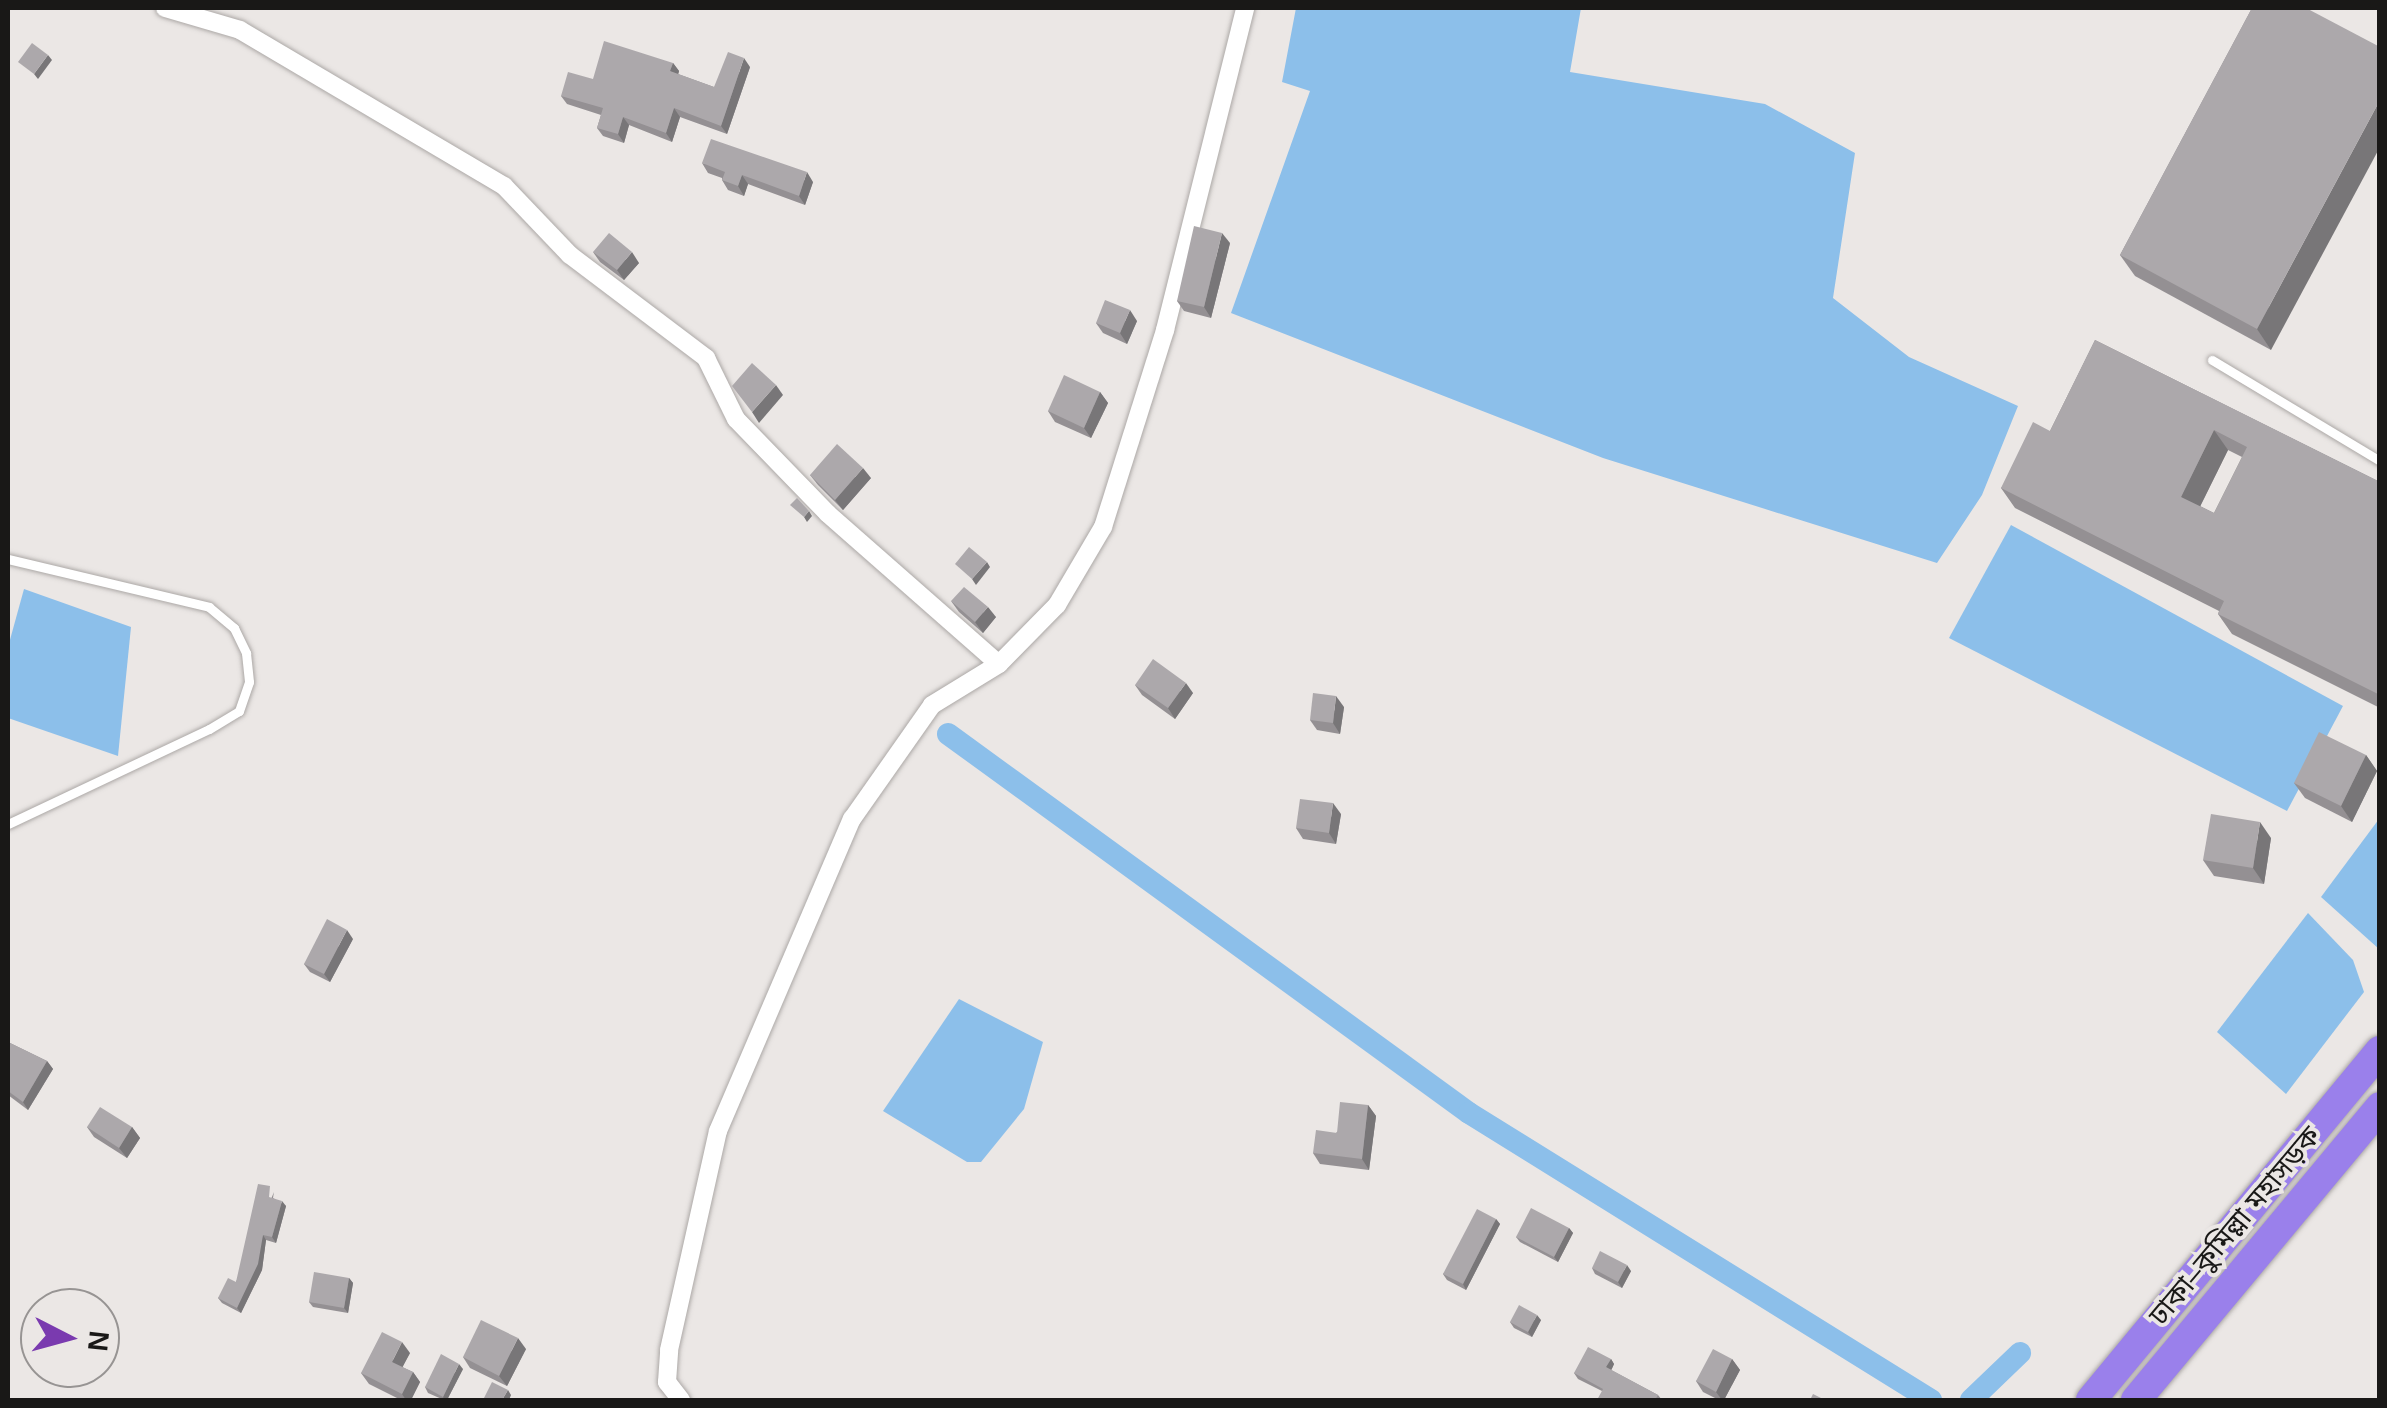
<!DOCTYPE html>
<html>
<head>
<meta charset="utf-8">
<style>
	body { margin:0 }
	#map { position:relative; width:2387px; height:1408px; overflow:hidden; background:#ebe7e5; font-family:Helvetica,"Noto Sans Bengali",sans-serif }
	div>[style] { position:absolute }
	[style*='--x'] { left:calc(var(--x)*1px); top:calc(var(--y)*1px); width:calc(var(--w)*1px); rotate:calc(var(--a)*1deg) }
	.water>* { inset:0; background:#8cbfea }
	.canal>* { height:22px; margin:-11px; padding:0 11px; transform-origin:11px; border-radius:11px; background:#8cbfea }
	.roads { filter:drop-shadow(0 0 2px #aca8a6) drop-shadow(0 0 2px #aca8a6) }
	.lane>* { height:9px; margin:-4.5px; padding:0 4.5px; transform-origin:4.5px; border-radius:4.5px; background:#fff }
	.street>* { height:18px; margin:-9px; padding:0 9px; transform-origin:9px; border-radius:9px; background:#fff }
	.highway>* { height:30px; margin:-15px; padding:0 15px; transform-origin:15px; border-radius:15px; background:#9a80eb }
	.wall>* { inset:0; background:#949093 }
	.shaded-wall>* { inset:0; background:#787678 }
	.building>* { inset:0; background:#aca8ab }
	span { translate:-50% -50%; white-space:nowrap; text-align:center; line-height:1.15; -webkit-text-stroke:8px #ebe7e5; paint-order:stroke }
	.street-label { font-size:28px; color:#191817 }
	.frame { position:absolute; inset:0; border:10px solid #191817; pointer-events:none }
	.north { position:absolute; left:20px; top:1288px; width:100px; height:100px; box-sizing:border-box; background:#ebe7e5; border:2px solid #979493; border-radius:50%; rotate:96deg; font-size:28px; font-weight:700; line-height:40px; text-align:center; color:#191817 }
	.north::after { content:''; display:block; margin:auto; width:35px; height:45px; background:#7a3aaf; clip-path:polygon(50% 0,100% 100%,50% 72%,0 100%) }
</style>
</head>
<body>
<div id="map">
	<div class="water">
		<div style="clip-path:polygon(1296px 8px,1581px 8px,1570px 72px,1765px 104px,1855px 153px,1833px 298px,1909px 357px,2018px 406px,1982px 495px,1937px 563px,1603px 458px,1231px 313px,1310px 91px,1282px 82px)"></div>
		<div style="clip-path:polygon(2011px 525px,2343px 706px,2287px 811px,1949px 638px)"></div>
		<div style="clip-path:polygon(24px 589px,131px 627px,118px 756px,8px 718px,8px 647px)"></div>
		<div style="clip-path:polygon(2379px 819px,2379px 949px,2321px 897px)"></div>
		<div style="clip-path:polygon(2308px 913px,2353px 960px,2364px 992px,2286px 1094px,2217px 1032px)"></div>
		<div style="clip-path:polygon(959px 999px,1043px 1042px,1024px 1109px,981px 1162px,967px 1162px,883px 1111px)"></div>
	</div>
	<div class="canal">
		<div style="--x:948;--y:734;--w:644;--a:36.03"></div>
		<div style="--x:1469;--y:1113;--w:544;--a:31.85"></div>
		<div style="--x:1971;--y:1400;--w:68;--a:-43.8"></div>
	</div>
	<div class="roads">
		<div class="lane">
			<div style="--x:2212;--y:360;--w:196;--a:31"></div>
			<div style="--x:8;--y:559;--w:207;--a:13.4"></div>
			<div style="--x:209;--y:607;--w:33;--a:40"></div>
			<div style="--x:234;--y:628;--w:28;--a:64"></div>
			<div style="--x:246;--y:653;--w:29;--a:84"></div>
			<div style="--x:249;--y:682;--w:31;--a:109"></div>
			<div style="--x:239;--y:711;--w:35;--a:149"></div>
			<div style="--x:209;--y:729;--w:222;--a:154.7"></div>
		</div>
		<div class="street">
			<div style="--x:165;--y:8;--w:78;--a:16.3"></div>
			<div style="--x:240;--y:30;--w:307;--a:30.6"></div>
			<div style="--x:504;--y:186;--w:95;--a:46.3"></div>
			<div style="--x:570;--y:255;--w:171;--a:37.1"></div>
			<div style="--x:706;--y:358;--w:68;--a:63.8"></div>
			<div style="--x:736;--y:419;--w:132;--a:45.9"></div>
			<div style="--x:828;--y:514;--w:227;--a:41.3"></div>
			<div style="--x:681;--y:1400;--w:23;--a:-128"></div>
			<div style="--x:667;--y:1382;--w:32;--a:-86"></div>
			<div style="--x:669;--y:1350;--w:224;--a:-77.4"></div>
			<div style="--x:718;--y:1131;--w:340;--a:-66.8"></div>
			<div style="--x:852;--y:819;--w:139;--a:-54.9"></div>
			<div style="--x:932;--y:705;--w:79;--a:-31.5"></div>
			<div style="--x:999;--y:664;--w:83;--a:-45.5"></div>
			<div style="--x:1057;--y:605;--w:91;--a:-59.5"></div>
			<div style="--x:1103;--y:527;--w:207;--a:-72.5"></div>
			<div style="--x:1165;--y:330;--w:332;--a:-76"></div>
		</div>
		<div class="highway">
			<div style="--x:2091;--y:1400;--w:453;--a:-50.4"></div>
			<div style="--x:2136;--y:1400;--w:381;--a:-50.2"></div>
		</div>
	</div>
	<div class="wall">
		<div style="clip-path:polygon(2252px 8px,2271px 350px,2135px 276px,2120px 255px)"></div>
		<div style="clip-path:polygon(673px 63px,679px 71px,678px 74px,714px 87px,750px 67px,727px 134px,680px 117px,672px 142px,629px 125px,624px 143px,603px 136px,597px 128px,601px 115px,567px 104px,561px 96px,593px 79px)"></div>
		<div style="clip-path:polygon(702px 163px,813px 182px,805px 205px,748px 184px,744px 196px,728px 190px,722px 180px,722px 178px,708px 173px)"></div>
		<div style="clip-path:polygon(1230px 243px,1211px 318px,1184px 311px,1177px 301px)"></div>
		<div style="clip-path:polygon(593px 252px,639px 263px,624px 280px,600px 262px)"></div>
		<div style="clip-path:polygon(1137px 321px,1127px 344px,1103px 333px,1096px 323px)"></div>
		<div style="clip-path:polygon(evenodd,2095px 340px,2380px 482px,2380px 708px,2232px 634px,2218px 614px,2219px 611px,2015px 508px,2001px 488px,2050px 431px,2095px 340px,2228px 450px,2242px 457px,2214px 513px,2200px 506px,2228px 450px)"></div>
		<div style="clip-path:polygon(1100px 392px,1108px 403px,1091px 438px,1055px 422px,1048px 411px)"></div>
		<div style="clip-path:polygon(810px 475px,871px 478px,843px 510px,818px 485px)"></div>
		<div style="clip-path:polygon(951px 601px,996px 617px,983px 633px,959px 612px)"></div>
		<div style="clip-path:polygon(1135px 685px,1193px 693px,1175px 719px,1142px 695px)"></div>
		<div style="clip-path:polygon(1344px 707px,1340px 734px,1317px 730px,1310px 720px)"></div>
		<div style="clip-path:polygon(2366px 755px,2377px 771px,2352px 822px,2305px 798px,2294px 783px)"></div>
		<div style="clip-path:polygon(1341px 814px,1336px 844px,1303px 839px,1296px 828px)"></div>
		<div style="clip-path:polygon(2271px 838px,2264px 884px,2214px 876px,2203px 860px)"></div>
		<div style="clip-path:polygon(353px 939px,330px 982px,310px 972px,304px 964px)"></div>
		<div style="clip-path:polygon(8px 1042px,47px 1061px,53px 1069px,28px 1110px,8px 1095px)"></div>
		<div style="clip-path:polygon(1368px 1105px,1376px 1116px,1369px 1170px,1320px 1164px,1313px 1153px)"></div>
		<div style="clip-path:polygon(87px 1127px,132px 1127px,140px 1138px,127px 1158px,94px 1137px)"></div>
		<div style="clip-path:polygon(274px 1192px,273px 1198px,286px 1206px,276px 1243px,266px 1240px,262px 1270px,241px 1313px,222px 1303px,218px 1298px,236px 1282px)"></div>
		<div style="clip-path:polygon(1496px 1219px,1500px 1224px,1466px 1290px,1447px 1280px,1443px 1274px)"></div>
		<div style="clip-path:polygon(1569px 1228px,1573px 1233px,1558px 1262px,1520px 1242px,1516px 1237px)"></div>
		<div style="clip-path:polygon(1592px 1268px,1631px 1271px,1622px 1288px,1595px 1274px)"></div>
		<div style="clip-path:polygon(349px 1278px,353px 1283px,348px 1313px,313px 1307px,309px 1302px)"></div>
		<div style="clip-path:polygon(1541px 1320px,1532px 1337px,1514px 1328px,1510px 1322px)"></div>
		<div style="clip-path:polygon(526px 1349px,507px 1386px,470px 1368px,463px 1357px)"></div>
		<div style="clip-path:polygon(410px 1353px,402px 1367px,413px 1372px,420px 1382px,411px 1400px,401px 1400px,369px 1384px,361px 1373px)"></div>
		<div style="clip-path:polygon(1611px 1359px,1614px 1364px,1611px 1370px,1658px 1395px,1662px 1400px,1602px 1391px,1578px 1379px,1574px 1373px)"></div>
		<div style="clip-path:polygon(1732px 1359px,1740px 1370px,1724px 1400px,1719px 1400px,1703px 1392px,1696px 1381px)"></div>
		<div style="clip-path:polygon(463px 1369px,447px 1400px,444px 1400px,428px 1393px,425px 1387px)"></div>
	</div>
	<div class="shaded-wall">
		<div style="clip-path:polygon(48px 55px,52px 60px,38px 79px,34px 74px)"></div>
		<div style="clip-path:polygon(744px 58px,750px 67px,727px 134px,721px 126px)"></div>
		<div style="clip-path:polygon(673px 63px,679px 71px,677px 79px,670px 71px)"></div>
		<div style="clip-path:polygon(2380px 100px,2380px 147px,2271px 350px,2257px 329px)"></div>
		<div style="clip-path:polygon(674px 108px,680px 117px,672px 142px,666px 133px)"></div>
		<div style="clip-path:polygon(623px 117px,629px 125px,624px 143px,618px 134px)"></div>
		<div style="clip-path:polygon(807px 172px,813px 182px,805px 205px,799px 196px)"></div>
		<div style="clip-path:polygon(742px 175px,748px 184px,744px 196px,738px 186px)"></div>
		<div style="clip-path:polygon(1222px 233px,1230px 243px,1211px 318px,1204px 307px)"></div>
		<div style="clip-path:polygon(632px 252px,639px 263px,624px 280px,617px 270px)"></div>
		<div style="clip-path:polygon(1130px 310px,1137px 321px,1127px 344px,1120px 333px)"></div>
		<div style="clip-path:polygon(776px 385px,783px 395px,759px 423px,752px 412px)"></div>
		<div style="clip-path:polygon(1100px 392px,1108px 403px,1091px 438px,1084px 428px)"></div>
		<div style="clip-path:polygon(2214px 430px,2228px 450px,2195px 517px,2181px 497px)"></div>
		<div style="clip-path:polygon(863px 468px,871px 478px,843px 510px,835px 500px)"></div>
		<div style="clip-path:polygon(809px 511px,812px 516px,807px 522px,804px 517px)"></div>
		<div style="clip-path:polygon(987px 562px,990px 567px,976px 585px,972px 579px)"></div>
		<div style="clip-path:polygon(988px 607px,996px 617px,983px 633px,975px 622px)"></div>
		<div style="clip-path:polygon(1186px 683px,1193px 693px,1175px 719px,1168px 708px)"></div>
		<div style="clip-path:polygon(1336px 696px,1344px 707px,1340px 734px,1333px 723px)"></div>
		<div style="clip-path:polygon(2366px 755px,2377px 771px,2352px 822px,2341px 806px)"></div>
		<div style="clip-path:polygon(1333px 803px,1341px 814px,1336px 844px,1329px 833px)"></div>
		<div style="clip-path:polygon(2260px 822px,2271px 838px,2264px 884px,2253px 868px)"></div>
		<div style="clip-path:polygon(347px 930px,353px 939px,330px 982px,324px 974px)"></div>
		<div style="clip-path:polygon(47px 1061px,53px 1069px,28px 1110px,23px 1102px)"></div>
		<div style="clip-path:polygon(1368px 1105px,1376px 1116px,1369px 1170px,1362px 1159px)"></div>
		<div style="clip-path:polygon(132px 1127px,140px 1138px,127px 1158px,119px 1148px)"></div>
		<div style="clip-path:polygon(282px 1201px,286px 1206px,276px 1243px,272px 1237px)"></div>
		<div style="clip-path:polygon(1496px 1219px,1500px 1224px,1466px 1290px,1463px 1284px)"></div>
		<div style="clip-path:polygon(1569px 1228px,1573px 1233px,1558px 1262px,1554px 1257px)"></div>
		<div style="clip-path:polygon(263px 1235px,266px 1240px,262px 1270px,241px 1313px,237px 1308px)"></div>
		<div style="clip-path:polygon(1627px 1265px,1631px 1271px,1622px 1288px,1618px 1282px)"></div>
		<div style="clip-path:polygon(349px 1278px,353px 1283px,348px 1313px,344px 1308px)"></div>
		<div style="clip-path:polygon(1537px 1315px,1541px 1320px,1532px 1337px,1528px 1332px)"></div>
		<div style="clip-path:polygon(518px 1338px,526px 1349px,507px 1386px,499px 1376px)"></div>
		<div style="clip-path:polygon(402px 1342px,410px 1353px,400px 1372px,392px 1362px)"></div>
		<div style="clip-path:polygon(1611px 1359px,1614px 1364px,1610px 1373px,1606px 1367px)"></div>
		<div style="clip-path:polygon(1732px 1359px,1740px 1370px,1724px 1400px,1722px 1400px,1716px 1392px)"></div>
		<div style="clip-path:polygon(459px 1364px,463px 1369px,447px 1400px,445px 1400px,443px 1397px)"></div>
		<div style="clip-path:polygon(413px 1372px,420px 1382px,411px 1400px,406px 1400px,402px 1394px)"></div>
		<div style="clip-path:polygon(508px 1390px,511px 1395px,509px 1400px,502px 1400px)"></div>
	</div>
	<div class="building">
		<div style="clip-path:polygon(2252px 8px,2306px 8px,2380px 47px,2380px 100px,2257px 329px,2120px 255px)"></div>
		<div style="clip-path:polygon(604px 41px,673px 63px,670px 71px,714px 87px,728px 52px,744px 58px,721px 126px,674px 108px,666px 133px,623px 117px,618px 134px,597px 128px,603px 108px,561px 96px,568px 72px,593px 79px)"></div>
		<div style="clip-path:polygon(32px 43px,48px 55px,34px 74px,18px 62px)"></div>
		<div style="clip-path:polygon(711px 139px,807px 172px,799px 196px,742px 175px,738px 186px,722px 180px,725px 172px,702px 163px)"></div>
		<div style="clip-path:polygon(1194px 226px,1222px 233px,1204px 307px,1177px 301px)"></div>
		<div style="clip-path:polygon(609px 233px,632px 252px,617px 270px,593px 252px)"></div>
		<div style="clip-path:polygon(1105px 300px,1130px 310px,1120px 333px,1096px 323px)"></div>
		<div style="clip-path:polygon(evenodd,2095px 340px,2380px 482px,2380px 695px,2218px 614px,2224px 601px,2001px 488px,2033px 422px,2050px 431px,2095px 340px,2214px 430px,2247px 447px,2214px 513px,2181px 497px,2214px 430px)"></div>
		<div style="clip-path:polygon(752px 363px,776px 385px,752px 412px,732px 386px)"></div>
		<div style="clip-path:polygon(1064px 375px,1100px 392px,1084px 428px,1048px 411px)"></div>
		<div style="clip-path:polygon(837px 444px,863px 468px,835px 500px,810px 475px)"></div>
		<div style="clip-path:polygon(797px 498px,809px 511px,804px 517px,790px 505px)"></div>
		<div style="clip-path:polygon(969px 547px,987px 562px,972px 579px,955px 564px)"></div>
		<div style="clip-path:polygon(964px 587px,988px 607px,975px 622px,951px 601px)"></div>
		<div style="clip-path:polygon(1153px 659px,1186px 683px,1168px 708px,1135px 685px)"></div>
		<div style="clip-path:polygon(1313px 693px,1336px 696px,1333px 723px,1310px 720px)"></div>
		<div style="clip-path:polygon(2319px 732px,2366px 755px,2341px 806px,2294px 783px)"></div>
		<div style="clip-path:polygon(1300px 799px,1333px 803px,1329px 833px,1296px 828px)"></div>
		<div style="clip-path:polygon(2211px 814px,2260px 822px,2253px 868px,2203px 860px)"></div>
		<div style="clip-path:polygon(327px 919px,347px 930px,324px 974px,304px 964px)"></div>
		<div style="clip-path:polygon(8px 1042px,47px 1061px,23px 1102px,8px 1091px)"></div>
		<div style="clip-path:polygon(1340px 1102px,1368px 1105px,1362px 1159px,1313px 1153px,1316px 1130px,1337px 1133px)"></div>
		<div style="clip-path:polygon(100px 1107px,132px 1127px,119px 1148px,87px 1127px)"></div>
		<div style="clip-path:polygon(258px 1184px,270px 1186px,269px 1197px,282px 1201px,272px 1237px,263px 1235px,258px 1264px,237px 1308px,218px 1298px,228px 1278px,236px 1282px)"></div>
		<div style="clip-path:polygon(1531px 1208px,1569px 1228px,1554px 1257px,1516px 1237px)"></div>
		<div style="clip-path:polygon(1477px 1209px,1496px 1219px,1463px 1284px,1443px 1274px)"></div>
		<div style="clip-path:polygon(1600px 1251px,1627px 1265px,1618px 1282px,1592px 1268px)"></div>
		<div style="clip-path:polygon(314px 1272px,349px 1278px,344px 1308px,309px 1302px)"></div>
		<div style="clip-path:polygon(1519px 1305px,1537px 1315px,1528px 1332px,1510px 1322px)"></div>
		<div style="clip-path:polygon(481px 1320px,518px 1338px,499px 1376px,463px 1357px)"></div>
		<div style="clip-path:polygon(382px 1332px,402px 1342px,392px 1362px,413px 1372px,402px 1394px,361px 1373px)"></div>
		<div style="clip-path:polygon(1588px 1347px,1611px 1359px,1606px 1367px,1658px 1395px,1655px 1400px,1597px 1400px,1603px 1389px,1574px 1373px)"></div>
		<div style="clip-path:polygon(1713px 1349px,1732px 1359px,1716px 1392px,1696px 1381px)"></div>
		<div style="clip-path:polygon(441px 1354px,459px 1364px,443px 1397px,425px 1387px)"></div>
		<div style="clip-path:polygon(492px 1382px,508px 1390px,502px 1400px,483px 1400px)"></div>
		<div style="clip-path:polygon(1813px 1394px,1825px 1400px,1810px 1400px)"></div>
	</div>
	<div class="street-label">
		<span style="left:2235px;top:1226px;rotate:-50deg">ঢাকা–কুমিল্লা মহাসড়ক</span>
	</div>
	<div class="frame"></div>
	<div class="north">N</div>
</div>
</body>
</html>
